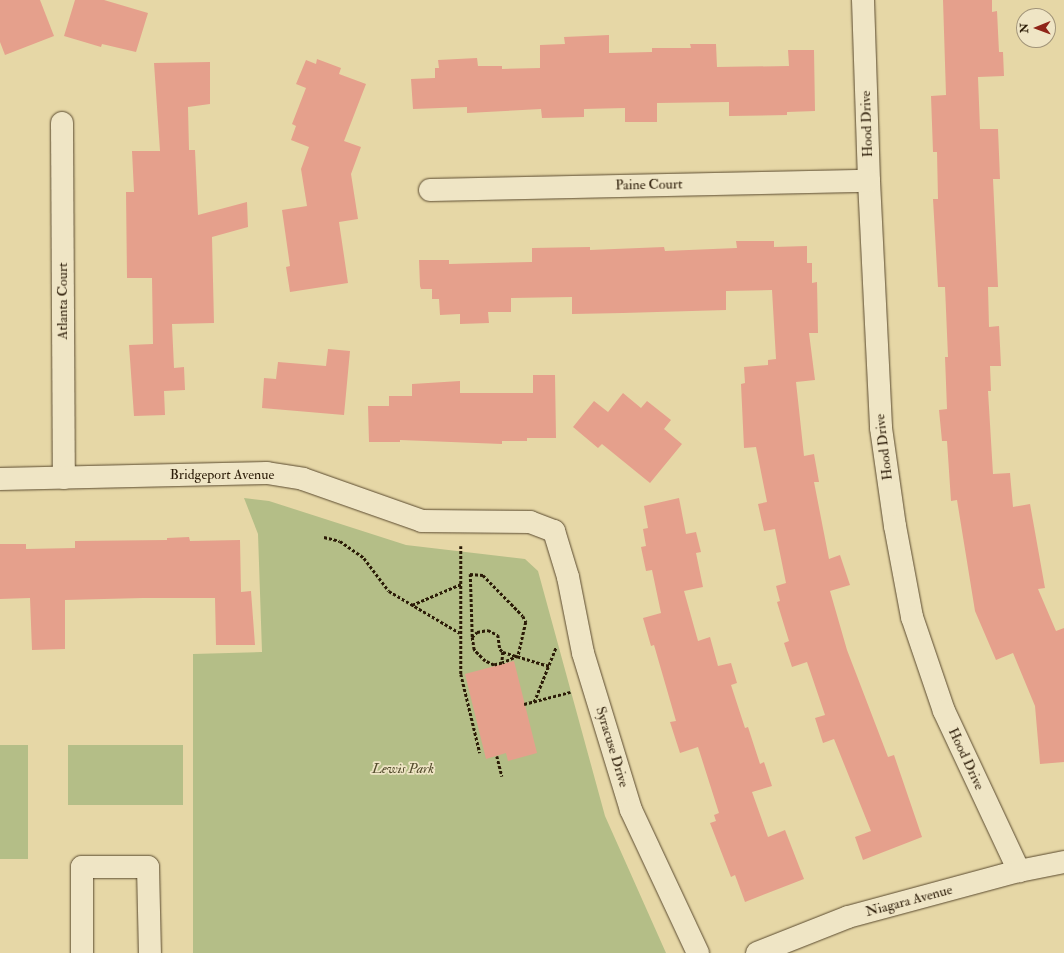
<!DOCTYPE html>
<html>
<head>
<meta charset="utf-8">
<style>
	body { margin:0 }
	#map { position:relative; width:1064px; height:953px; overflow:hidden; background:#e6d7a6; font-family:"IM FELL Double Pica",serif }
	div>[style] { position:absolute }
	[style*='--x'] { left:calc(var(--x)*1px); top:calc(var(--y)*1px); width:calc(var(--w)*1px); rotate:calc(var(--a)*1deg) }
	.green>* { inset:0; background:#b4be87 }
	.building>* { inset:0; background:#e5a08c }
	.path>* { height:2.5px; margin-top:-1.25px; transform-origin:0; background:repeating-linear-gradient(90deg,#2b1b07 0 3px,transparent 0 5px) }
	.roads { filter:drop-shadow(0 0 1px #5a4a2f) drop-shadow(0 0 1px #5a4a2f) }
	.minor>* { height:22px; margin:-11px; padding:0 11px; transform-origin:11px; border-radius:11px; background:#efe5c5 }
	span { translate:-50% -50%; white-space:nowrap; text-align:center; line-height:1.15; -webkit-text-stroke:3.5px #efe5c5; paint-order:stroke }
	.street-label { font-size:14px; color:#2b1b07 }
	.park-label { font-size:14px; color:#544c2d; font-style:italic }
	.north { position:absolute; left:1016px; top:8px; width:40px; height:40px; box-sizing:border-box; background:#efe5c5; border:1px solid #a19479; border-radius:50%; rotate:269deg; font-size:11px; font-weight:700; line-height:16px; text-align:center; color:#2b1b07 }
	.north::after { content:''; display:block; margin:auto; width:14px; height:18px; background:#8f2418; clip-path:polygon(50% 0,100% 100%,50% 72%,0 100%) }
</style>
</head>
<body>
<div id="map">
	<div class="green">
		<div style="clip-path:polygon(244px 498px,269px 501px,406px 545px,525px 559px,538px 571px,605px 816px,666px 953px,193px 953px,193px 654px,262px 652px,258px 534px)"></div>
		<div style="clip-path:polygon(0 745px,28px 745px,28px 859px,0 859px)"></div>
		<div style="clip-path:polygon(68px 745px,183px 745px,183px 805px,68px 805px)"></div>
	</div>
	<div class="building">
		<div style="clip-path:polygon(0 0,40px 0,54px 36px,5px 55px,0 42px)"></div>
		<div style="clip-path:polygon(75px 0,104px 0,148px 13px,136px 52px,102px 44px,101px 47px,64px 36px)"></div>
		<div style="clip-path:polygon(943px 0,992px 0,992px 12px,997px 11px,999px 52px,1003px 52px,1004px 76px,978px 77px,980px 129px,998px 129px,1000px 179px,993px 179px,998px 287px,988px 287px,989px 327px,999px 326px,1001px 366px,990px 366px,991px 391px,988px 391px,993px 474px,1010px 473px,1013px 507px,1030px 504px,1045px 588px,1038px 589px,1056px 631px,1064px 628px,1064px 762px,1040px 764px,1035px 706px,1013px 653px,996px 660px,975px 611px,957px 500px,951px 501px,947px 441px,942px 441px,939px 410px,947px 409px,945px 357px,948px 357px,945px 287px,938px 287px,933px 199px,938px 199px,937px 152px,933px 152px,931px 96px,946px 95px)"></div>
		<div style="clip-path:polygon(609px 35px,609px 53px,652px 52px,652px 48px,691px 48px,690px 44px,716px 44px,717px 67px,789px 66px,788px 50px,814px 50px,815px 111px,787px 112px,787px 115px,729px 116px,729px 102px,657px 103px,657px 122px,625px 122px,625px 108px,584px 109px,584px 117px,542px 118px,541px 109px,467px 113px,467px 107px,413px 109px,411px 79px,435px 78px,435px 68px,439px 68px,438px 60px,477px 58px,478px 66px,502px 66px,502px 69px,540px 68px,540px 45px,565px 44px,564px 37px)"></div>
		<div style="clip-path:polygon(317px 59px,341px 68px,339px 74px,366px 84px,344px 141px,361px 147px,351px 174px,358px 219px,339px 222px,348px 283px,290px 292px,286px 267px,290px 266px,282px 210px,307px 206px,301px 169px,309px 147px,291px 140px,296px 126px,292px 124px,306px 88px,296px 84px,306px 60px,316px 64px)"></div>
		<div style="clip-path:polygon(210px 62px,210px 104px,188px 107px,189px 150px,195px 150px,198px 215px,247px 202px,248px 227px,212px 237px,214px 323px,172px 324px,174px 368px,184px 367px,185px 390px,164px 391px,165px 415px,134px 416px,129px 345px,153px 344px,152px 278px,127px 278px,126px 192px,134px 192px,132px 151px,160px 151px,154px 63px)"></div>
		<div style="clip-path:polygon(736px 241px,774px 241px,774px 247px,807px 246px,807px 263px,812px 263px,812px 283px,817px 282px,818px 333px,809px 333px,815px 380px,796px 382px,804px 456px,814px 454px,819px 482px,814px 482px,829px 559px,840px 555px,850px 585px,830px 591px,847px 650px,888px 757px,894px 755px,922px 837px,863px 860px,855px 837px,871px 831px,834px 739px,823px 743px,815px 718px,825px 715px,807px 662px,792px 667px,784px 643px,789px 641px,777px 602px,780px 601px,776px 586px,786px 583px,775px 529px,764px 531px,758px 504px,767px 502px,756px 447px,744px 448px,741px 384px,745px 383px,744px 367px,768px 365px,768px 360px,776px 359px,772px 290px,726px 291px,726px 310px,623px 313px,572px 314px,572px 297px,511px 298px,511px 312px,488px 312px,489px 323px,460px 324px,460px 314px,440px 315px,439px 299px,432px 299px,432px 289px,421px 289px,420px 286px,419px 260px,449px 260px,449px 264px,532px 262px,532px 248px,590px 247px,590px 250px,664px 247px,665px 251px,737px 248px)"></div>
		<div style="clip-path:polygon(328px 349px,350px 351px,344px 415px,262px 408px,264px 378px,276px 379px,278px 362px,326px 366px)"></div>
		<div style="clip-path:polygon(533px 375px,555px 375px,556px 438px,527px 438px,527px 441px,502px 441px,502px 444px,400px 440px,400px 442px,369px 442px,368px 406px,389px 406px,389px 396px,412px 396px,412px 384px,460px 381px,460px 393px,533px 393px)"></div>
		<div style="clip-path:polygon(623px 393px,641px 408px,647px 401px,671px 420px,664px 429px,682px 444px,650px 483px,602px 444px,598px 448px,573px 427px,594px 401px,608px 412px)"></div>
		<div style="clip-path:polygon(679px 498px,686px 534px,696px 532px,701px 552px,696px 553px,703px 587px,684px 591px,698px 641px,710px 637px,718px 666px,731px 663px,737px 683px,731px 685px,745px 728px,748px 727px,760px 764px,764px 762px,772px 786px,752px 792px,768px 837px,785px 830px,804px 879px,745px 902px,735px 875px,731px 877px,710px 823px,716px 821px,714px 815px,719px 813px,698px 747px,680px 753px,670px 722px,676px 721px,654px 645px,651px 646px,643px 618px,661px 613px,652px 570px,646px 571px,641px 547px,646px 546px,643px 529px,648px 528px,644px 506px)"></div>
		<div style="clip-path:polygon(189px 537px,190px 541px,240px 540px,241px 592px,251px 591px,255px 645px,216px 645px,215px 598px,143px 598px,65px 600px,65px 649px,32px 650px,30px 598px,0 599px,0 544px,26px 544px,26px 549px,75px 548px,75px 541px,167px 540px,167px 538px)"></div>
		<div style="clip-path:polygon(514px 661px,537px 753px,508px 761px,506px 753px,486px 759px,465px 674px)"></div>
	</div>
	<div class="path">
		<div style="--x:324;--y:537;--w:16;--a:14"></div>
		<div style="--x:340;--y:541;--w:29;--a:35"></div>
		<div style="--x:364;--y:558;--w:41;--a:52.9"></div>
		<div style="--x:389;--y:591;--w:82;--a:30.6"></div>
		<div style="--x:461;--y:546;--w:128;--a:90"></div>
		<div style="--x:461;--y:674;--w:81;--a:76.5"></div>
		<div style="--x:412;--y:605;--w:53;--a:-23.2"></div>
		<div style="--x:472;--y:637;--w:63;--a:-91.8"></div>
		<div style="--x:470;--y:574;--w:13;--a:4"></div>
		<div style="--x:483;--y:575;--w:57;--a:45.7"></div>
		<div style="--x:523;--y:616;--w:7;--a:63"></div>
		<div style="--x:526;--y:622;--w:35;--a:103"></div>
		<div style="--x:518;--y:656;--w:17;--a:156"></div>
		<div style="--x:503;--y:652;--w:11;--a:95"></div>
		<div style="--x:502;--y:663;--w:8;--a:166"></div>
		<div style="--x:494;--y:665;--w:10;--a:-156"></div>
		<div style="--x:485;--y:661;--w:16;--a:-135"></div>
		<div style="--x:474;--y:650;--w:13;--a:-99"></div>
		<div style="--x:472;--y:637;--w:7;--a:-45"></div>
		<div style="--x:477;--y:632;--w:11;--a:-10"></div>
		<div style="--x:488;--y:630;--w:11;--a:27"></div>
		<div style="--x:498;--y:635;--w:14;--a:82"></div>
		<div style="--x:500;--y:649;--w:4;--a:45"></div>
		<div style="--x:503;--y:652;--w:48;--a:16.9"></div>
		<div style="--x:534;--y:702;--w:59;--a:-68.2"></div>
		<div style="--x:524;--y:704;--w:48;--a:-14.6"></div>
		<div style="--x:497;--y:756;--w:21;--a:76"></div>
	</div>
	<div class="roads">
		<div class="minor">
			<div style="--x:863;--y:0;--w:181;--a:88.1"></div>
			<div style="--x:869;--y:181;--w:247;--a:87.2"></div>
			<div style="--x:881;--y:428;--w:99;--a:81.9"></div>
			<div style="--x:895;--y:526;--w:93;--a:79.4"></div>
			<div style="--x:912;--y:617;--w:99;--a:71.2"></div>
			<div style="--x:944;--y:711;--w:177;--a:64.9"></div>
			<div style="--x:62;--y:123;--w:355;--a:89.7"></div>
			<div style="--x:430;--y:190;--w:439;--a:-1.2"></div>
			<div style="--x:0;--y:479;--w:267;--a:-1.3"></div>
			<div style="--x:267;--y:473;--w:36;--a:9"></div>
			<div style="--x:303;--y:479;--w:126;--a:19.4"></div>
			<div style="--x:422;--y:521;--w:108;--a:0.5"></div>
			<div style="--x:530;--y:522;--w:26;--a:21"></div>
			<div style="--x:554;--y:531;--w:48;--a:73.1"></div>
			<div style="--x:568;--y:577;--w:77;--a:78.8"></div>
			<div style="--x:583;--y:653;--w:164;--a:73"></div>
			<div style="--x:631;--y:810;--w:158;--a:64.9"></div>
			<div style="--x:82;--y:953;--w:86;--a:-90"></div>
			<div style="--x:82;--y:867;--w:66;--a:0"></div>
			<div style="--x:148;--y:867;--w:86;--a:88.7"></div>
			<div style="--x:757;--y:953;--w:98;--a:-21.6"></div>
			<div style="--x:848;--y:917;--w:177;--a:-15.1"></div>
			<div style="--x:1019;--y:871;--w:46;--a:-11.3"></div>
		</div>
	</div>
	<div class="street-label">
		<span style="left:867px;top:124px;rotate:-92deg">Hood Drive</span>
		<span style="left:649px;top:185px;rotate:-1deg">Paine Court</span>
		<span style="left:63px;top:301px;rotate:-90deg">Atlanta Court</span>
		<span style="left:884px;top:447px;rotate:-97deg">Hood Drive</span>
		<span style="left:222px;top:475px">Bridgeport Avenue</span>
		<span style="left:612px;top:747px;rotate:73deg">Syracuse Drive</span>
		<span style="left:966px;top:759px;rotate:65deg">Hood Drive</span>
		<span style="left:909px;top:901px;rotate:-15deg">Niagara Avenue</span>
	</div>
	<div class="park-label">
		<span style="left:403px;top:769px">Lewis Park</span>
	</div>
	<div class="north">N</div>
</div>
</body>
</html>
